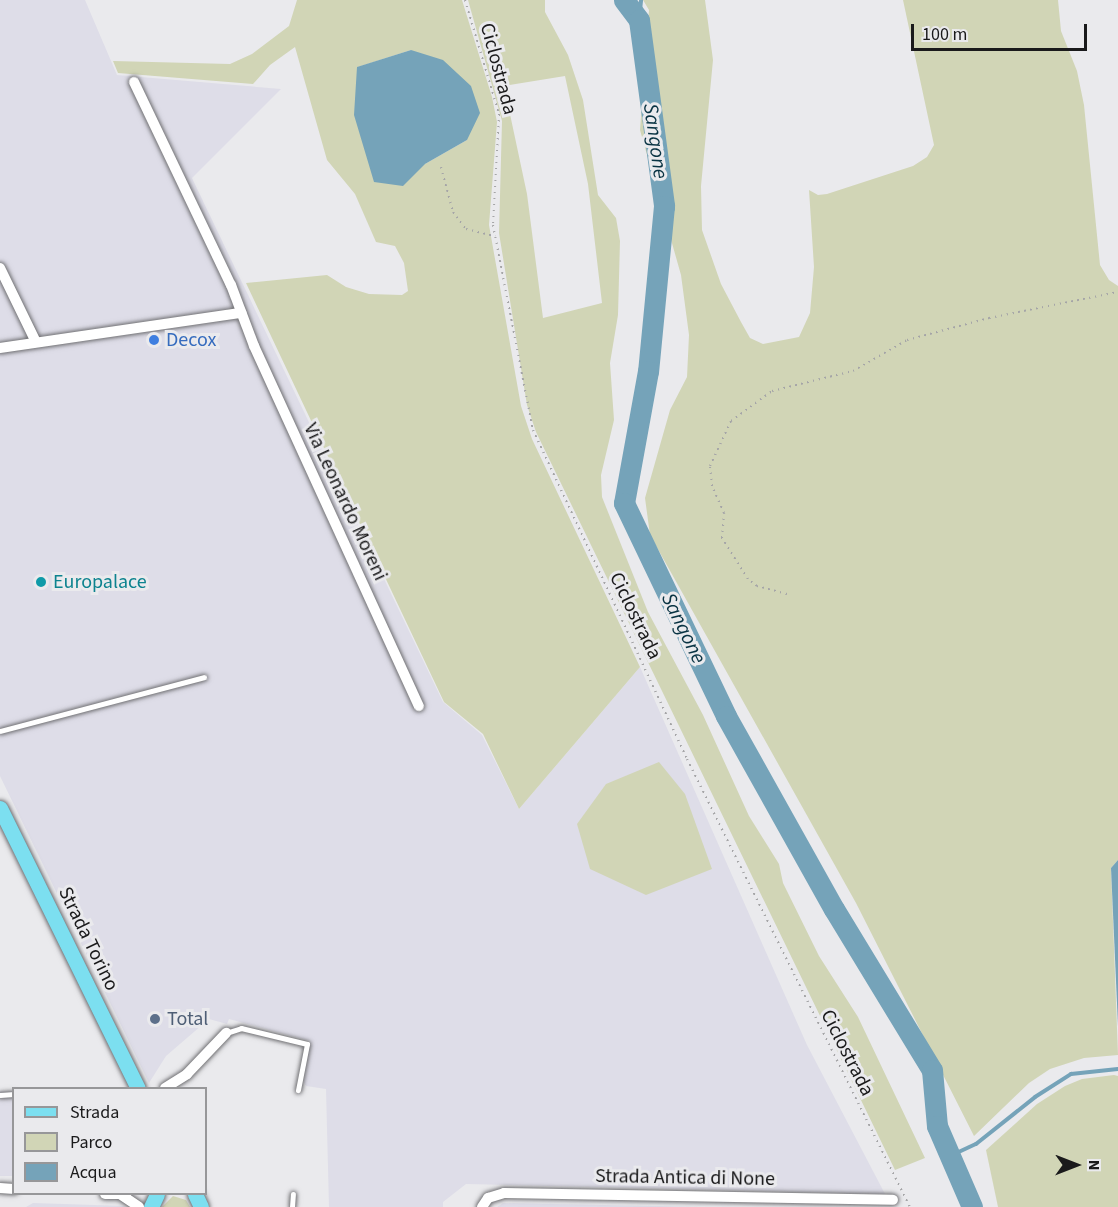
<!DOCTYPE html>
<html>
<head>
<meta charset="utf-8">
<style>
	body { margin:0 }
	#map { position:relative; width:1118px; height:1207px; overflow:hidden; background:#eaeaed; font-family:"Source Sans 3",sans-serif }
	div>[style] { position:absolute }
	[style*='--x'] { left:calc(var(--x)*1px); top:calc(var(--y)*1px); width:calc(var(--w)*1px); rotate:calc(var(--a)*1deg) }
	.built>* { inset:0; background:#dedde8 }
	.green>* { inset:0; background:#d1d5b6 }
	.water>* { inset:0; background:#75a3b9 }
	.stream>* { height:4px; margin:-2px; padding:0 2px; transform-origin:2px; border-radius:2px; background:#75a3b9 }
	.river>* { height:21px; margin:-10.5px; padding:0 10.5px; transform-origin:10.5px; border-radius:10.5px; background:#75a3b9 }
	.path>* { height:2px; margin-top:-1px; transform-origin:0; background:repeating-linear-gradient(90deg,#a5a5a7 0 1.5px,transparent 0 6px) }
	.roads { filter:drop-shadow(0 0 2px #707073) drop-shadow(0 0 2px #707073) }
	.lane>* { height:5px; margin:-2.5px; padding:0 2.5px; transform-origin:2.5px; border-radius:2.5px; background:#fff }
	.street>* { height:10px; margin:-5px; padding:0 5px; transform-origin:5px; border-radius:5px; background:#fff }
	.primary>* { height:15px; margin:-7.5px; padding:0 7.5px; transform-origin:7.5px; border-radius:7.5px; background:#7cdff0 }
	.dots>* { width:16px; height:16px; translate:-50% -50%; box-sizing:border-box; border:3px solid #eaeaed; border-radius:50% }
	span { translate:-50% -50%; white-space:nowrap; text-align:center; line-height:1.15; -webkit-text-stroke:6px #eaeaed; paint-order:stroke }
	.street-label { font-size:20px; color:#1a1a1b }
	.shop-label { font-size:20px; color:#366cbe }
	.left { translate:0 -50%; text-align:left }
	.culture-label { font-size:20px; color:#0d838f }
	.service-label { font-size:20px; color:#4e5e75 }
	.water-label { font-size:21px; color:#093343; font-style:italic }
	.legend { position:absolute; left:12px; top:1087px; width:195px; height:108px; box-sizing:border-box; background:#eaeaed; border:2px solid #979799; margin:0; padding:8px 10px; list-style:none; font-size:18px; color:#1a1a1b }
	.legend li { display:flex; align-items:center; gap:12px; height:30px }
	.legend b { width:30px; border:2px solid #979799 }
	.north { position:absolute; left:1046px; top:1135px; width:60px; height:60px; -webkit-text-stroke:4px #eaeaed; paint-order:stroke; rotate:90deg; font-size:16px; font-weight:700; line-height:24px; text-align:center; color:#1a1a1b }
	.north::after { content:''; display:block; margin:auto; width:21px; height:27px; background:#1a1a1b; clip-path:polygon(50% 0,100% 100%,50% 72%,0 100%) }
	.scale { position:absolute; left:911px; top:24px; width:176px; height:27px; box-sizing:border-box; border:3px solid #1a1a1b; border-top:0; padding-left:8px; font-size:18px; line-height:21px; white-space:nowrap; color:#1a1a1b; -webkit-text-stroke:4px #eaeaed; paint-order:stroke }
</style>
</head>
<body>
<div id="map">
	<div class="built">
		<div style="clip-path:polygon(0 0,85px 0,117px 75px,281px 89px,192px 178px,443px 702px,482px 735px,519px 809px,640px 667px,807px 1045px,885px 1194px,466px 1184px,443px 1202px,443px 1207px,329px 1207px,326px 1089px,306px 1086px,302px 1079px,310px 1041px,229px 1019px,227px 1024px,209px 1019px,166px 1056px,149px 1083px,0 776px)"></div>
		<div style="clip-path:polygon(0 1091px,13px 1092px,13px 1176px,0 1176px)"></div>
		<div style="clip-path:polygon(33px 1203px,124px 1206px,125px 1207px,26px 1207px)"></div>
		<div style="clip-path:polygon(503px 1203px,701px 1207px,497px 1207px)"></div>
	</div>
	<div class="green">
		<div style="clip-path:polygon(evenodd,297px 0,462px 0,492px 97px,497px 122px,489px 225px,521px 406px,532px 439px,640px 667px,519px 809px,483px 734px,444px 702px,246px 283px,327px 275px,346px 287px,369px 294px,402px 295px,408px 291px,404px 263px,395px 246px,376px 242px,355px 194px,327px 160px,295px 47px,270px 65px,253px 84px,118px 73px,113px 61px,230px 64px,252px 54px,289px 26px,297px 0,411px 50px,467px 140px,425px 164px,358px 67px,411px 50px)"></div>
		<div style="clip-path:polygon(evenodd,468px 0,545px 0,545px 12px,568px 55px,583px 100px,598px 195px,616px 218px,620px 241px,618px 315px,610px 363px,614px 420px,601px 475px,602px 497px,648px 612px,703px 715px,749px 816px,779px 864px,783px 883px,819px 956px,858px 1017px,925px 1158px,895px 1170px,536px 432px,527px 405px,499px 233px,502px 121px,468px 0,565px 76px,588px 184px,602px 303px,543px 318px,527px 194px,504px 86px,565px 76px)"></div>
		<div style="clip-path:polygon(643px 0,705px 0,713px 60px,701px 186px,702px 230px,721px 284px,741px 322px,750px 338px,763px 344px,799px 337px,810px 313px,814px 267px,809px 190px,818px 195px,827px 194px,913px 166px,927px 157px,934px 145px,903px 0,1058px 0,1061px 31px,1077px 71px,1084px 105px,1100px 265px,1109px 280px,1118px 286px,1118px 860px,1111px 868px,1118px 1055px,1084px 1058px,1050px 1069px,1029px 1083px,974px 1136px,856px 903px,650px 535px,645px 498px,670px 410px,687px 377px,689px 335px,681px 275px,640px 130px,649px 10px)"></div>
		<div style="clip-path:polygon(659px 762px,685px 794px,712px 869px,646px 895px,590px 869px,577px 824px,606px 784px)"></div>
		<div style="clip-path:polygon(1114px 1075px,1118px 1076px,1118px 1207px,998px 1207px,986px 1150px,1037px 1104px,1065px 1086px,1082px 1079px)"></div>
		<div style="clip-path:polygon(173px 1196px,186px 1200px,190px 1207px,162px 1207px)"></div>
	</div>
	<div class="water">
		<div style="clip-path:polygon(411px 50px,443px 60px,471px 86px,480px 113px,467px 140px,425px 164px,403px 186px,374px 182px,354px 115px,357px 67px)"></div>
		<div style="clip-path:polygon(1118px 860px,1118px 1026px,1111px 868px)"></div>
	</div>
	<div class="stream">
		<div style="--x:639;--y:20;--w:20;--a:-84"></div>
		<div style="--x:950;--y:1156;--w:29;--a:-25"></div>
		<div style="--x:976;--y:1144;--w:75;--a:-38.5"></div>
		<div style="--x:1035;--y:1097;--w:43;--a:-32.6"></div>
		<div style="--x:1071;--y:1074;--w:47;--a:-6.1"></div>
	</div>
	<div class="river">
		<div style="--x:624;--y:0;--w:25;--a:53"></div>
		<div style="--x:639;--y:20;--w:188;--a:82.3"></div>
		<div style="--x:664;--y:206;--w:166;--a:95.5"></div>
		<div style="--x:648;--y:371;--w:134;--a:100.3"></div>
		<div style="--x:624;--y:503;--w:236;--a:64.4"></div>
		<div style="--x:726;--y:716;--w:221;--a:60.8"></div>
		<div style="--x:834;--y:909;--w:188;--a:58.7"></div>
		<div style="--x:932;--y:1070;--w:56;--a:84.9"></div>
		<div style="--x:937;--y:1126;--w:88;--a:66.6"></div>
	</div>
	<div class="path">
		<div style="--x:465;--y:0;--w:119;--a:73.4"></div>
		<div style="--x:499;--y:114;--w:111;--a:93.1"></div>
		<div style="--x:493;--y:225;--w:209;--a:79"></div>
		<div style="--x:533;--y:430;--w:363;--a:64.9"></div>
		<div style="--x:687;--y:759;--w:500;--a:63.54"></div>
		<div style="--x:441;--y:167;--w:47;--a:75.1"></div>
		<div style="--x:453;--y:212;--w:21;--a:53"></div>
		<div style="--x:466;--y:229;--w:30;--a:14"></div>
		<div style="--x:787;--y:594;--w:31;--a:-165"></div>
		<div style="--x:757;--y:586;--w:11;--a:-142"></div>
		<div style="--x:748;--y:579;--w:49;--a:-122.4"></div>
		<div style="--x:722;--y:538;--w:25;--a:-85"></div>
		<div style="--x:724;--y:513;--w:30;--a:-114"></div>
		<div style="--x:712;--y:486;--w:20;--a:-96"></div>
		<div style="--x:710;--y:466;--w:50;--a:-65"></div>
		<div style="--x:731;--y:421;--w:51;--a:-36.2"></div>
		<div style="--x:772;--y:391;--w:83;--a:-13.9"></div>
		<div style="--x:853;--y:371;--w:62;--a:-29.9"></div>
		<div style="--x:907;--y:340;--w:85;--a:-15"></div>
		<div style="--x:989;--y:318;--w:132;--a:-11.4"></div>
	</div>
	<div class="roads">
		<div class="lane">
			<div style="--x:0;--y:731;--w:211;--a:-14.8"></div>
			<div style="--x:226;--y:1033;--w:16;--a:-18"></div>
			<div style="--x:241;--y:1028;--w:68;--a:13.6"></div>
			<div style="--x:307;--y:1044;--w:47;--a:101.1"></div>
			<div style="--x:0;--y:1095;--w:14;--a:-4"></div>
			<div style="--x:292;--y:1207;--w:13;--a:-86"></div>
		</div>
		<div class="street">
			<div style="--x:134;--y:82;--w:225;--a:64.5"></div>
			<div style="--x:231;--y:285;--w:65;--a:69.3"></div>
			<div style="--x:254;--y:346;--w:396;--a:65.4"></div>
			<div style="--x:0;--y:268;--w:82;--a:64.1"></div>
			<div style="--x:0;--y:348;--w:244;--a:-8.3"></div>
			<div style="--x:165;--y:1088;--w:26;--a:-32"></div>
			<div style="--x:187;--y:1074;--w:57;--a:-46.4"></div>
			<div style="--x:0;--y:1188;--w:14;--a:4"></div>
			<div style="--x:105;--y:1194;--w:21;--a:0"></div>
			<div style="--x:120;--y:1194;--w:23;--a:34"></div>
			<div style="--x:482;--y:1207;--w:11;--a:-56"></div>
			<div style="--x:488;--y:1198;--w:17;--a:-17"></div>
			<div style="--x:504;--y:1193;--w:389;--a:1"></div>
		</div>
		<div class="primary">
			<div style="--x:0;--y:808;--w:312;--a:63.8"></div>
			<div style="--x:195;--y:1194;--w:14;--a:65"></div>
			<div style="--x:151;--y:1207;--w:14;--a:-65"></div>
		</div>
	</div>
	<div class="dots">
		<div style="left:154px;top:340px;background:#3f7fe0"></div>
		<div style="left:41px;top:582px;background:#0f9aa8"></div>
		<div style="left:155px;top:1019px;background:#5c6f8a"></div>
	</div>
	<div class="street-label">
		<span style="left:498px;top:69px;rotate:75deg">Ciclostrada</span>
		<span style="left:345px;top:502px;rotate:65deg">Via Leonardo Moreni</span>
		<span style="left:635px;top:616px;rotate:64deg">Ciclostrada</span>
		<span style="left:88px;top:939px;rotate:64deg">Strada Torino</span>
		<span style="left:847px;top:1053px;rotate:63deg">Ciclostrada</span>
		<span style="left:685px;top:1178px;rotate:1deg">Strada Antica di None</span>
	</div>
	<div class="shop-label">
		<span class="left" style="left:166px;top:340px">Decox</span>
	</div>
	<div class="culture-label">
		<span class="left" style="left:53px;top:582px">Europalace</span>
	</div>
	<div class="service-label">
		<span class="left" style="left:167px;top:1019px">Total</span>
	</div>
	<div class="water-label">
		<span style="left:656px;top:141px;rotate:82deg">Sangone</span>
		<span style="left:684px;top:628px;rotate:64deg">Sangone</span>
	</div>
	<ul class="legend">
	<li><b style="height:8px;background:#7cdff0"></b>Strada</li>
	<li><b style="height:16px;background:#d1d5b6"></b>Parco</li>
	<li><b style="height:16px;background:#75a3b9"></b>Acqua</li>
	</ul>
	<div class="north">N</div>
	<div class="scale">100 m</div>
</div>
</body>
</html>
